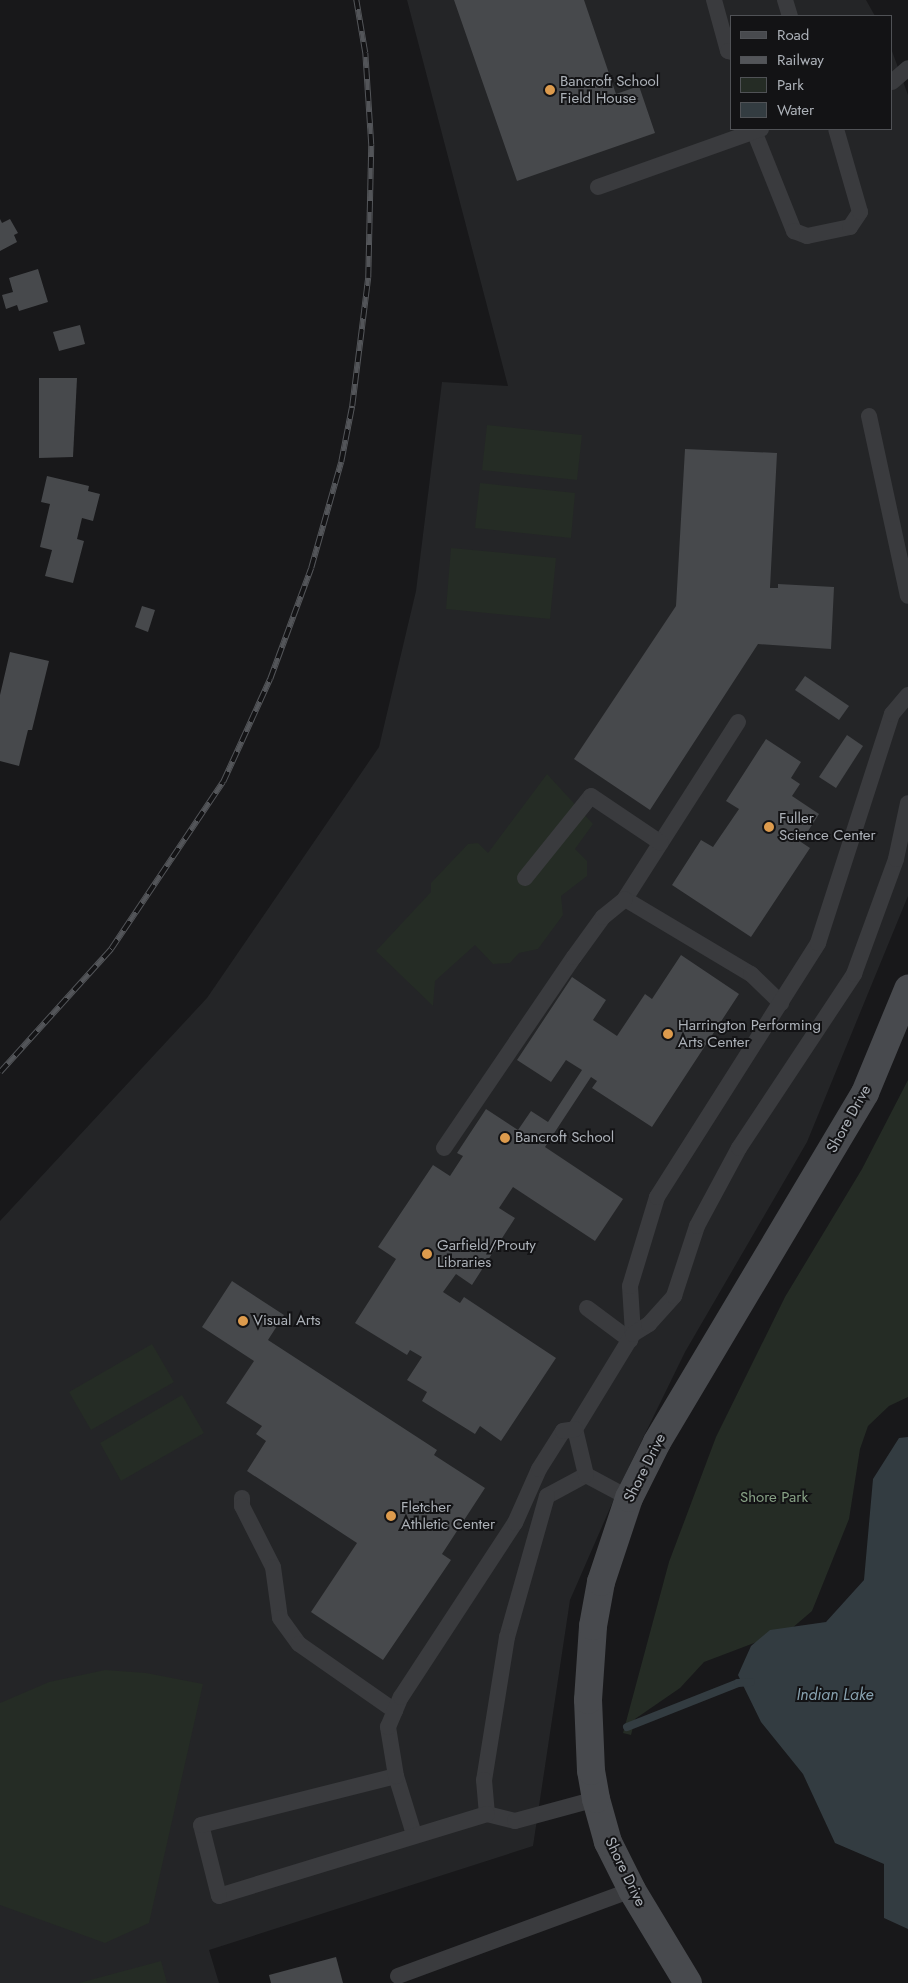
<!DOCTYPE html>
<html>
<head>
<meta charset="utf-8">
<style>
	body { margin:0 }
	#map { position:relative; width:908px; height:1983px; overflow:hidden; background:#18181a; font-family:Jost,sans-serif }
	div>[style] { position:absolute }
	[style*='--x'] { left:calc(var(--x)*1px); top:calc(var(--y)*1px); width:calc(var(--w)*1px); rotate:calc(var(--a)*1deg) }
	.built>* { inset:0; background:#242527 }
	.green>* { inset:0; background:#252c25 }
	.water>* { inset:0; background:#333c41 }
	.stream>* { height:8px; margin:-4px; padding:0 4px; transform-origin:4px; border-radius:4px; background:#333c41 }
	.building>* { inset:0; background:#47494c }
	.service>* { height:16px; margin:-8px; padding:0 8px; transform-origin:8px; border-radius:8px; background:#3a3b3e }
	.secondary>* { height:28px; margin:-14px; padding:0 14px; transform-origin:14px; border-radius:14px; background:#484a4e }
	.rail>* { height:5.5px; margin-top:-2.75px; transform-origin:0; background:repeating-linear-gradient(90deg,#131315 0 11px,#535559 0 22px); box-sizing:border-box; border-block:1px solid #535559 }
	.dots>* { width:14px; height:14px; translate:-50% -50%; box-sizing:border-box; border:2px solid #131315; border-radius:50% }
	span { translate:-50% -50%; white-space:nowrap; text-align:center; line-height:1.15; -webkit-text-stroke:4px #131315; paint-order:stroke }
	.poi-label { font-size:15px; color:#acb1b8 }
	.left { translate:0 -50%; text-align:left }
	.street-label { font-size:15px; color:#acb1b8 }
	.park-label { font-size:15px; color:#87a185 }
	.water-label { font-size:16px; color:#87a1af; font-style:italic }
	.legend { position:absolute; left:730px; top:15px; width:162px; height:115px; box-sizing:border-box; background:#131315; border:1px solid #505256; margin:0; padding:6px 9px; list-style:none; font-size:15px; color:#acb1b8 }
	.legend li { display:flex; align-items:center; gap:10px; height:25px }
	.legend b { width:25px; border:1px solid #505256 }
</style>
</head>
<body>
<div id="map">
	<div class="built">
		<div style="clip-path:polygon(407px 0,866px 0,875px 16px,732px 16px,732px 129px,892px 129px,892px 51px,908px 95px,908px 896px,807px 1142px,685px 1352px,621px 1483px,570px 1600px,533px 1846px,209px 1950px,219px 1983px,0 1983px,0 1221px,207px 998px,379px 747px,416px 591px,442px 382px,508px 386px)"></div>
	</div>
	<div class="green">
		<div style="clip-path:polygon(487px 425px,582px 435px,577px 480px,482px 470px)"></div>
		<div style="clip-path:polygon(480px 483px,575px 493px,571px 538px,475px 528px)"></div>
		<div style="clip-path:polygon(451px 548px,556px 558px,550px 619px,446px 609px)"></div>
		<div style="clip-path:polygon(547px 774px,593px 824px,575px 849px,587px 861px,587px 876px,561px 896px,563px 915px,538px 949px,519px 953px,510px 963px,493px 964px,475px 945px,435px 981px,433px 1006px,376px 951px,431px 892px,431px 883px,468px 844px,478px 843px,488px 853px)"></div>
		<div style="clip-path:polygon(908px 1080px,908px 1397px,889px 1406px,868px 1426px,860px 1449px,849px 1519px,812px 1611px,791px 1629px,704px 1662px,680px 1688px,635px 1719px,631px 1735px,623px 1733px,669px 1562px,716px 1437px,785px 1297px,862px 1169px)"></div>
		<div style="clip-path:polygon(152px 1344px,174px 1382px,91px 1430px,69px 1392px)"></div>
		<div style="clip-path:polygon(182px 1395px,204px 1433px,121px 1481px,100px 1443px)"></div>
		<div style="clip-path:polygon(105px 1670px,146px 1673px,203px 1684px,149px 1923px,105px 1943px,0 1905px,0 1703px,49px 1682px)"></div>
		<div style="clip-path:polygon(161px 1961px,167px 1983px,79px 1983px)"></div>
	</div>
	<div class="water">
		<div style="clip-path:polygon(908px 1437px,908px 1929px,884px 1918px,884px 1864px,835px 1843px,803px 1774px,761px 1722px,738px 1675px,751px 1646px,770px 1630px,826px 1622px,864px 1580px,873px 1479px,899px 1438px)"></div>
	</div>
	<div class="stream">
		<div style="--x:627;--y:1727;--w:119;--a:-21.6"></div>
		<div style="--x:738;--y:1683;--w:13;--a:-4"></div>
	</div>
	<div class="building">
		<div style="clip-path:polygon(454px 0,584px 0,616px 94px,639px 86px,655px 133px,517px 181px)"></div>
		<div style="clip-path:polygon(0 219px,2px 223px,10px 219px,18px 233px,14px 235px,17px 242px,0 251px)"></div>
		<div style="clip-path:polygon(38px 269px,48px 302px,19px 311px,17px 305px,6px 309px,2px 295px,13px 292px,9px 278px)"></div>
		<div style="clip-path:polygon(80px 325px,85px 344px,59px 351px,53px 332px)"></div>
		<div style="clip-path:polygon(39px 378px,77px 378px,73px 457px,39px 458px)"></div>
		<div style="clip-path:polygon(685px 449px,777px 453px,770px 588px,778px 588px,778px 584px,834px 587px,831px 649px,758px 644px,650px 810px,574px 759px,676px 606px)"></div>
		<div style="clip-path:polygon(47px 476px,89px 486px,88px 491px,100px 494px,93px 521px,82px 518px,77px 539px,84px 541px,73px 583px,45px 576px,52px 550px,40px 547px,50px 504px,41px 502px)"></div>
		<div style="clip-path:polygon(142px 606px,155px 610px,148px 632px,135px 627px)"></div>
		<div style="clip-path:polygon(10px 652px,49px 661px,32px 730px,28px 730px,19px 766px,0 761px,0 695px)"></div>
		<div style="clip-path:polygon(805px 676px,849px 706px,839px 720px,795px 690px)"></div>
		<div style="clip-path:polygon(847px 735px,863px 746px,836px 788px,819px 777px)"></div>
		<div style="clip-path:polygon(766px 739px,801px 762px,791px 778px,800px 784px,792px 796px,819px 814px,801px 842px,810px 848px,751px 937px,672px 885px,701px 840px,713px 847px,739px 809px,726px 801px)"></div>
		<div style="clip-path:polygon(681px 955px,739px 994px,652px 1127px,592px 1088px,597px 1081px,591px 1077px,545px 1147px,623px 1199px,595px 1241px,513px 1187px,499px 1208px,515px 1218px,472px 1285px,456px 1274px,443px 1292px,460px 1303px,464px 1297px,556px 1358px,501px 1441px,480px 1426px,475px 1434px,422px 1401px,427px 1392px,407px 1380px,422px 1357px,410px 1350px,407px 1355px,355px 1323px,396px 1259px,378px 1247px,433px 1165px,450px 1176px,463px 1156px,457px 1153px,486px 1109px,518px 1130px,531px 1111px,548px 1122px,582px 1070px,566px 1060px,551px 1082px,517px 1060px,572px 977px,606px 1000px,593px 1020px,617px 1036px,645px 994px,652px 999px)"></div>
		<div style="clip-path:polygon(232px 1281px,284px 1315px,268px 1340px,437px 1450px,434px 1455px,485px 1488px,442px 1554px,451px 1560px,383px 1660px,311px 1612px,357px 1543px,247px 1471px,266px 1441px,256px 1434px,262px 1426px,226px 1403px,254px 1361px,202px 1327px)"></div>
		<div style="clip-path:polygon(336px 1957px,343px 1983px,271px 1983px,269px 1975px)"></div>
	</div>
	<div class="service">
		<div style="--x:714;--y:0;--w:53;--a:74.6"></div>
		<div style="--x:728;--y:51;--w:4;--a:14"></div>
		<div style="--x:785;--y:0;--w:17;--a:73"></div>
		<div style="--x:892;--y:82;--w:21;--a:-41"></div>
		<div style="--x:754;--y:131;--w:108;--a:68.2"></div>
		<div style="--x:794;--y:231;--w:14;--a:21"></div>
		<div style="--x:807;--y:236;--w:44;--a:-11.8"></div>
		<div style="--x:850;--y:227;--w:18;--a:-56"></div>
		<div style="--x:860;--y:212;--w:86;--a:-106.1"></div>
		<div style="--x:598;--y:187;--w:173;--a:-19.6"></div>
		<div style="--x:869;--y:416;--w:184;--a:77.8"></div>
		<div style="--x:738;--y:722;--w:210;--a:122.6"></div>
		<div style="--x:625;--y:899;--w:147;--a:30.8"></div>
		<div style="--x:751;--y:974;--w:42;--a:44"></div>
		<div style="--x:525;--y:878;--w:105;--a:-51.2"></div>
		<div style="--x:591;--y:796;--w:84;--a:33.9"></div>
		<div style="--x:444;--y:1148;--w:231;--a:-55.8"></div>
		<div style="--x:574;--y:957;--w:49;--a:-54.1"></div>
		<div style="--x:603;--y:917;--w:28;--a:-39"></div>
		<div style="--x:587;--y:1308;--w:54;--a:36.7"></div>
		<div style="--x:633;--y:1334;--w:48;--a:-93.6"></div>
		<div style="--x:630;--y:1286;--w:93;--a:-73.1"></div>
		<div style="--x:657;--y:1197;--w:301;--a:-57.6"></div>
		<div style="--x:818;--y:943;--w:241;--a:-72.1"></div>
		<div style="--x:892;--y:714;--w:25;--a:-50"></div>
		<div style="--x:586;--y:1475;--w:44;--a:151.7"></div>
		<div style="--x:547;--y:1496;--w:147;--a:105.8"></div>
		<div style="--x:507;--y:1637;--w:145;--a:99.1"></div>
		<div style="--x:484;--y:1780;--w:34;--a:85"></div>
		<div style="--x:487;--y:1814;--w:29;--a:14"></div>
		<div style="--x:515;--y:1821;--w:84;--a:-15.2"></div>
		<div style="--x:242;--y:1498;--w:8;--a:90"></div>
		<div style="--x:242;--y:1506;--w:68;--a:63.1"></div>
		<div style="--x:273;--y:1567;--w:51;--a:82.2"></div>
		<div style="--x:280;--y:1618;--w:32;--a:54"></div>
		<div style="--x:299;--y:1644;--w:117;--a:34.9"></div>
		<div style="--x:629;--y:1498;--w:49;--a:-151.9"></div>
		<div style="--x:586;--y:1475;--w:47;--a:-103.4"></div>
		<div style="--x:575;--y:1429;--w:111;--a:-58.6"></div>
		<div style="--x:633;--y:1334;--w:19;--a:-32"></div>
		<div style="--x:649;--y:1324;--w:38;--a:-48"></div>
		<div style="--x:674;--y:1296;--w:74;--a:-71.8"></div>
		<div style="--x:697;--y:1226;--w:89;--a:-61.7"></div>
		<div style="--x:739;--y:1148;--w:209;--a:-56.5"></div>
		<div style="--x:854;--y:974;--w:122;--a:-69.9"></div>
		<div style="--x:896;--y:859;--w:57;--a:-77.9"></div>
		<div style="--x:396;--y:1776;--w:61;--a:72.8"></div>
		<div style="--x:487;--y:1814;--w:280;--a:163"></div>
		<div style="--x:219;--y:1896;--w:73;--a:-104.2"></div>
		<div style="--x:201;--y:1825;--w:201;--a:-14.1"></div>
		<div style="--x:396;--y:1776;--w:50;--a:-99.3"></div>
		<div style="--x:388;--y:1727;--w:33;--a:-67"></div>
		<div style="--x:401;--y:1697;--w:208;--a:-56.8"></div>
		<div style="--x:515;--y:1523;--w:59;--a:-66"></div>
		<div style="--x:539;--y:1469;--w:45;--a:-57.7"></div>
		<div style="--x:563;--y:1431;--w:12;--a:-9"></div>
		<div style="--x:398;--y:1976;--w:249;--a:-20.2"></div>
	</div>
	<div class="secondary">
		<div style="--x:688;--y:1983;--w:109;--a:-121.1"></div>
		<div style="--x:632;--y:1890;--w:54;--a:-116.6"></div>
		<div style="--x:608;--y:1842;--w:45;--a:-105.6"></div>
		<div style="--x:596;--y:1799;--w:28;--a:-100"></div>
		<div style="--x:591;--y:1771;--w:71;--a:-92.4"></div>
		<div style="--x:588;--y:1700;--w:74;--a:-86.1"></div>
		<div style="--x:593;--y:1626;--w:45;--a:-79.7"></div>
		<div style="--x:601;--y:1582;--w:89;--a:-71.6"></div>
		<div style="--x:629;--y:1498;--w:63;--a:-63.4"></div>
		<div style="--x:657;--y:1442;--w:406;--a:-59.2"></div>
		<div style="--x:865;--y:1093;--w:113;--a:-67.5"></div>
	</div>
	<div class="rail">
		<div style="--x:0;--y:1072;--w:166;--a:-47.9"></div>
		<div style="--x:111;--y:949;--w:201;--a:-56.2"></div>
		<div style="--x:223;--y:782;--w:113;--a:-65.5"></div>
		<div style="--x:270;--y:679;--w:118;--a:-69.7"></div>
		<div style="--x:311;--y:568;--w:110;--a:-74.2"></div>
		<div style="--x:341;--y:462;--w:57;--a:-78.9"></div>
		<div style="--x:352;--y:406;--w:129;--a:-82.9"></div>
		<div style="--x:368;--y:278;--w:133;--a:-88.7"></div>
		<div style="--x:371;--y:145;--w:92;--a:-93.7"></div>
		<div style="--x:365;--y:53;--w:54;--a:-99.6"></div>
	</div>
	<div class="dots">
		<div style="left:550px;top:90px;background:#dd9b4d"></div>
		<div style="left:769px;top:827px;background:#dd9b4d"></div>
		<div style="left:668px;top:1034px;background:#dd9b4d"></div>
		<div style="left:505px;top:1138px;background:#dd9b4d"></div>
		<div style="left:427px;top:1254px;background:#dd9b4d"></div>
		<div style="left:243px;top:1321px;background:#dd9b4d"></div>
		<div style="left:391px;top:1516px;background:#dd9b4d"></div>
	</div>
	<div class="poi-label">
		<span class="left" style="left:560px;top:90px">Bancroft School<br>Field House</span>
		<span class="left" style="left:779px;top:827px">Fuller<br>Science Center</span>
		<span class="left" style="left:678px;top:1034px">Harrington Performing<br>Arts Center</span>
		<span class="left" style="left:515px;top:1138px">Bancroft School</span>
		<span class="left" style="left:437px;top:1254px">Garfield/Prouty<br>Libraries</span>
		<span class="left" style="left:253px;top:1321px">Visual Arts</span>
		<span class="left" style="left:401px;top:1516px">Fletcher<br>Athletic Center</span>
	</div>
	<div class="street-label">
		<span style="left:849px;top:1119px;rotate:-61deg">Shore Drive</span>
		<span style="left:645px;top:1468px;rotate:-63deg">Shore Drive</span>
		<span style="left:625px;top:1872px;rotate:64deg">Shore Drive</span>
	</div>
	<div class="park-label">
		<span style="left:774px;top:1498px">Shore Park</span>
	</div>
	<div class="water-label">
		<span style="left:835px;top:1695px">Indian Lake</span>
	</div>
	<ul class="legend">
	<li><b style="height:6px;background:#484a4e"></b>Road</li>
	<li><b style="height:6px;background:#535559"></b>Railway</li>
	<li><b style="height:14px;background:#252c25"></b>Park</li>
	<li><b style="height:14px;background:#333c41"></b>Water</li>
	</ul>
</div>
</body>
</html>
